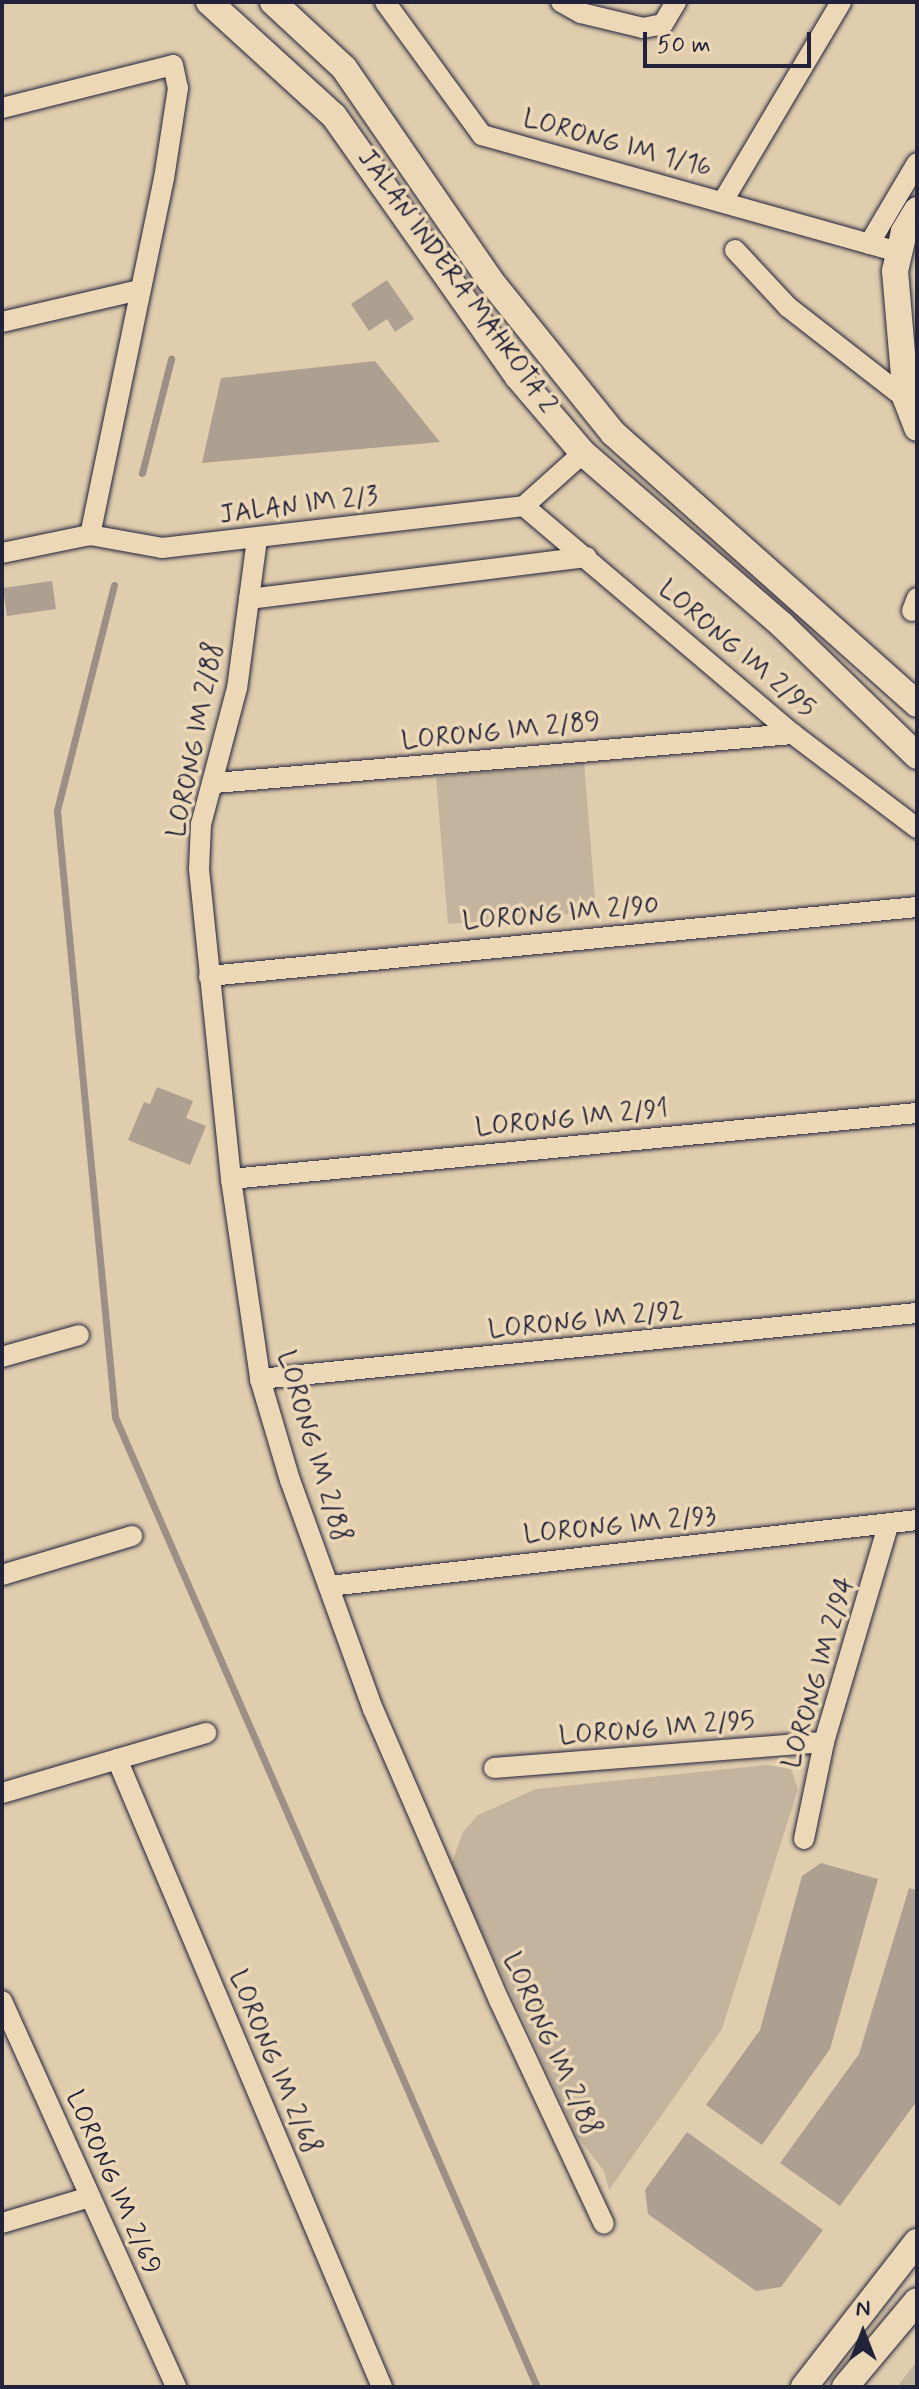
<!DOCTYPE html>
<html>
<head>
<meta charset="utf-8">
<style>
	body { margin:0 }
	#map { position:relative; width:919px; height:2389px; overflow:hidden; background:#e0cdae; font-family:Mynerve,sans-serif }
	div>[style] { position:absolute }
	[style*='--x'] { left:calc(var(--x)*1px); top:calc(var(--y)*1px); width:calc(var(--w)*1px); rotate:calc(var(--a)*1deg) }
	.green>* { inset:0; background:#c4b49d }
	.stream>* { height:7px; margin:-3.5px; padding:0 3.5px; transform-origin:3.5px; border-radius:3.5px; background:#9c8f86 }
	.building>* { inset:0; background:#aea090 }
	.roads { filter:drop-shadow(0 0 2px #22223b) drop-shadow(0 0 2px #22223b) }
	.minor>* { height:20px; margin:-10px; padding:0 10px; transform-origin:10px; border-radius:10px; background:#ecd8b6 }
	.tertiary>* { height:26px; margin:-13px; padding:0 13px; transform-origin:13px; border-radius:13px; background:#ecd8b6 }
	span { translate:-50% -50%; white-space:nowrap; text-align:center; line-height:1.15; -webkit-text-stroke:7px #ecd8b6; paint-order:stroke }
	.street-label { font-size:26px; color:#22223b }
	.frame { position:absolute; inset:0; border:4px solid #22223b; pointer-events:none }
	.north { position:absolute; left:823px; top:2293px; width:80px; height:80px; -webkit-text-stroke:6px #ecd8b6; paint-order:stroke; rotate:0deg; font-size:22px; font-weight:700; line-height:32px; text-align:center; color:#22223b }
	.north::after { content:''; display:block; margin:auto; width:28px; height:36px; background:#22223b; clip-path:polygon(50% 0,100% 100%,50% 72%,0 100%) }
	.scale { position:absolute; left:643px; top:32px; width:168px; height:36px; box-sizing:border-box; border:4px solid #22223b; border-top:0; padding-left:10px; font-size:24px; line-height:28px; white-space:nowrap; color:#22223b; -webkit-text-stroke:6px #ecd8b6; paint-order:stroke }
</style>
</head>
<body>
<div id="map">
	<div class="green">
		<div style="clip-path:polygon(584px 762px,596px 912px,448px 924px,436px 777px)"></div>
		<div style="clip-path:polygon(767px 1765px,791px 1769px,798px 1789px,722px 2029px,609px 2190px,604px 2171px,577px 2136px,451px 1865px,463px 1832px,478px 1815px,536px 1789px)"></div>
		<div style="clip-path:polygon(917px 2361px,917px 2387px,897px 2387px)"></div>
	</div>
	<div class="stream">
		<div style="--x:142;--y:473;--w:118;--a:-75.7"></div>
		<div style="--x:114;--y:585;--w:233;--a:104.2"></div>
		<div style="--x:57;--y:811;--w:609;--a:84.53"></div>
		<div style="--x:115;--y:1417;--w:1058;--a:66.49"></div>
	</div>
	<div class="building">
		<div style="clip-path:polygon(387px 280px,414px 319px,395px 332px,387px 319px,369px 331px,351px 304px)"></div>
		<div style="clip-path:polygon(375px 361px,440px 442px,202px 463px,221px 378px)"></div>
		<div style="clip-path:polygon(52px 581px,56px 609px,7px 616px,3px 588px)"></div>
		<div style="clip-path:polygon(157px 1087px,193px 1101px,186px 1118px,206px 1126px,190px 1165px,128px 1140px,144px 1102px,150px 1104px)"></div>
		<div style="clip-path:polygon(821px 1863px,878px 1879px,830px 2049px,762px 2145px,706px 2105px,760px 2030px,802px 1876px)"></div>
		<div style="clip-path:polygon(909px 1888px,917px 1890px,917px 2101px,840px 2206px,780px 2163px,859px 2054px)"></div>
		<div style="clip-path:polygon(687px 2132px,823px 2230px,781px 2287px,756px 2291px,648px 2214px,645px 2190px)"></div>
	</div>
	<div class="roads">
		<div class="minor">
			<div style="--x:385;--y:2;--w:165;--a:53.9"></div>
			<div style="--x:482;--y:135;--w:432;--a:15.7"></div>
			<div style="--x:561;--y:2;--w:23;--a:29"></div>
			<div style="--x:581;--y:13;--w:64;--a:13.6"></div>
			<div style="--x:643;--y:28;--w:20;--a:-11"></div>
			<div style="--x:663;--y:24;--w:26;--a:-59"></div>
			<div style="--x:2;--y:108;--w:176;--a:-14.1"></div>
			<div style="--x:173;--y:65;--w:24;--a:78"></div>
			<div style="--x:178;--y:88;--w:91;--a:98.8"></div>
			<div style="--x:164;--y:178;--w:365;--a:101.7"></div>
			<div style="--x:723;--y:201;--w:231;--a:-59.3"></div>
			<div style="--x:869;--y:244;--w:94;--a:-59.3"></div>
			<div style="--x:735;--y:250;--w:78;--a:47.1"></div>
			<div style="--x:788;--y:307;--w:150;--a:37.9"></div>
			<div style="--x:2;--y:322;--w:141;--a:-13.1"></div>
			<div style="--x:524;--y:506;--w:353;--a:40.3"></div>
			<div style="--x:793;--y:734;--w:156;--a:37.2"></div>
			<div style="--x:257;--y:539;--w:150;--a:97.6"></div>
			<div style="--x:237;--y:688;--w:141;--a:104.8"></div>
			<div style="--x:201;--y:824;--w:45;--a:92.5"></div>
			<div style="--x:199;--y:869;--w:312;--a:84.1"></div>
			<div style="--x:231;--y:1179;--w:202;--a:81.7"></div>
			<div style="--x:260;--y:1379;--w:105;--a:73.5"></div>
			<div style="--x:290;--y:1480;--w:244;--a:70.1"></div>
			<div style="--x:373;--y:1709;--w:317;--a:66.6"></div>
			<div style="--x:499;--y:2000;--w:247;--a:64.9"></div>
			<div style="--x:2;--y:553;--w:90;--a:-11.6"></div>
			<div style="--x:90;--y:535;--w:73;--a:10.2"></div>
			<div style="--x:162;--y:548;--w:364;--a:-6.6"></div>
			<div style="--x:524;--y:506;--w:79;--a:-41.9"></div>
			<div style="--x:249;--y:599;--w:340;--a:-7.1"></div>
			<div style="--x:912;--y:611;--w:14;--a:-69"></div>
			<div style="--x:215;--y:783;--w:580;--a:-4.85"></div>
			<div style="--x:209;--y:976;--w:711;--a:-5.57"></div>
			<div style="--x:231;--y:1179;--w:689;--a:-5.5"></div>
			<div style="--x:2;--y:1357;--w:80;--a:-15.9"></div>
			<div style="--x:260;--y:1379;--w:660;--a:-5.74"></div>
			<div style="--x:2;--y:1575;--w:136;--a:-16.7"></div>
			<div style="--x:329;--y:1586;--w:592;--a:-6.4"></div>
			<div style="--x:117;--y:1759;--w:682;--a:67.12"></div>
			<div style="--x:494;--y:1768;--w:331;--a:-4.5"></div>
			<div style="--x:2;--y:1793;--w:213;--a:-16.4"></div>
			<div style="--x:804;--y:1839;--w:99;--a:-78.3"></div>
			<div style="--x:824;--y:1742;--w:228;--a:-73.5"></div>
			<div style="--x:2;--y:2001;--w:423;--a:65.7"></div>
			<div style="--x:2;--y:2223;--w:92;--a:-16.5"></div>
		</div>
		<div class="tertiary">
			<div style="--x:209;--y:2;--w:169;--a:42.4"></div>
			<div style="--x:334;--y:116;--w:319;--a:54.8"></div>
			<div style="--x:518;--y:377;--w:100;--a:49.5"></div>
			<div style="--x:583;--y:453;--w:263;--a:40.8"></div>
			<div style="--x:782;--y:625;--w:188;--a:44.1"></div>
			<div style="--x:273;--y:2;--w:97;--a:42.9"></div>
			<div style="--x:344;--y:68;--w:257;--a:55.4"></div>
			<div style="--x:490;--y:280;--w:196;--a:51.2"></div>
			<div style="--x:613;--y:433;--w:407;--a:41.7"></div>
			<div style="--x:917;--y:210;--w:26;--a:121"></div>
			<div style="--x:904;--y:232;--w:40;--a:103"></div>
			<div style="--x:895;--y:271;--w:128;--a:85.1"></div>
			<div style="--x:906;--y:399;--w:31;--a:69"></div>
			<div style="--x:804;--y:2387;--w:184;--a:-52.1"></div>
			<div style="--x:845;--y:2387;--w:112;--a:-50.1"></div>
		</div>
	</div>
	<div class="street-label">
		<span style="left:617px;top:145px;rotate:15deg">LORONG IM 1/16</span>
		<span style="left:456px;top:282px;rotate:54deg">JALAN INDERA MAHKOTA 2</span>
		<span style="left:299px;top:507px;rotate:-7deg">JALAN IM 2/3</span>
		<span style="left:736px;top:650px;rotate:40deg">LORONG IM 2/95</span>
		<span style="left:501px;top:733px;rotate:-6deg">LORONG IM 2/89</span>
		<span style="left:197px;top:740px;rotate:-79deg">LORONG IM 2/88</span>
		<span style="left:561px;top:915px;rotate:-5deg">LORONG IM 2/90</span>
		<span style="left:572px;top:1120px;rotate:-6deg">LORONG IM 2/91</span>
		<span style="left:586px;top:1322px;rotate:-6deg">LORONG IM 2/92</span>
		<span style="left:312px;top:1447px;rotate:73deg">LORONG IM 2/88</span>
		<span style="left:620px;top:1527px;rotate:-6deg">LORONG IM 2/93</span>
		<span style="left:820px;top:1673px;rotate:-74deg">LORONG IM 2/94</span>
		<span style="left:657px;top:1730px;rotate:-5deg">LORONG IM 2/95</span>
		<span style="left:550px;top:2045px;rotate:65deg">LORONG IM 2/88</span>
		<span style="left:273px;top:2063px;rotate:67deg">LORONG IM 2/68</span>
		<span style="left:112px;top:2183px;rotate:66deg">LORONG IM 2/69</span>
	</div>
	<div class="frame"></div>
	<div class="north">N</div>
	<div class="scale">50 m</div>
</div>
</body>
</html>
